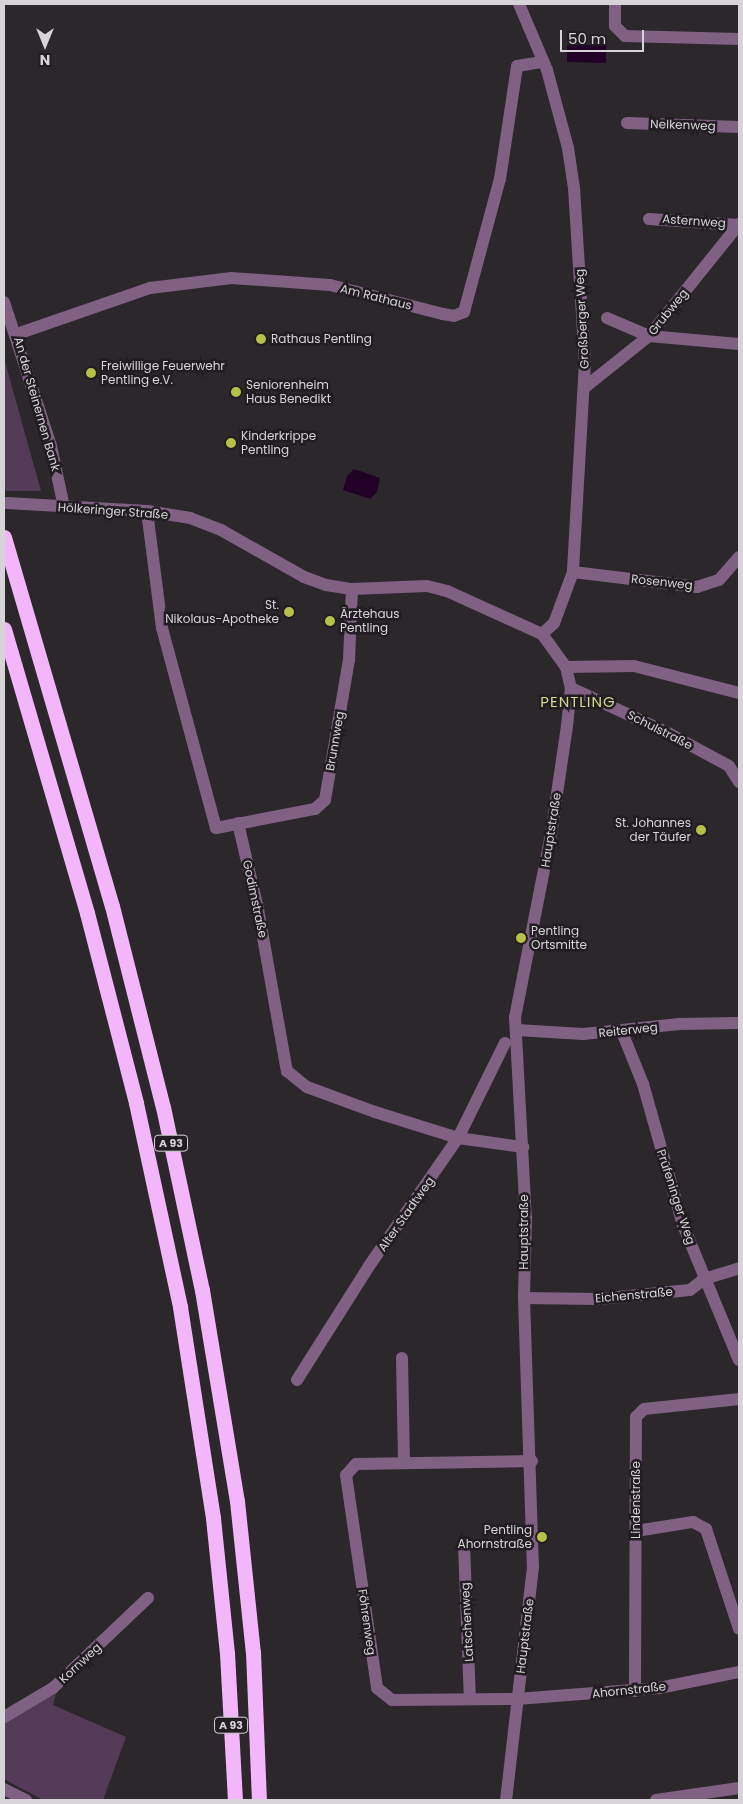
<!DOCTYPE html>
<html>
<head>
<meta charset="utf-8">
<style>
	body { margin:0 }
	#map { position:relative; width:743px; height:1804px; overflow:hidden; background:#2b272b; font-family:Poppins,sans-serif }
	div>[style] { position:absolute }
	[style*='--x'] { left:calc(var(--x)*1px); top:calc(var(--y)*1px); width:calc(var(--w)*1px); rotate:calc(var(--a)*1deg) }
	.green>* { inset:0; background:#533a56 }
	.water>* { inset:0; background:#210125 }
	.minor>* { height:12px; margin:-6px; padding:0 6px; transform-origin:6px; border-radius:6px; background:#806183 }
	.highway>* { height:15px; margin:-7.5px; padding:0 7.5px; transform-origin:7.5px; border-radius:7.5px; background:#f3b6fa }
	.dots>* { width:14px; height:14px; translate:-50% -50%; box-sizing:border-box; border:2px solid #211d22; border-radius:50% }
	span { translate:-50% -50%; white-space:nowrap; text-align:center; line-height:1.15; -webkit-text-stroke:5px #211d22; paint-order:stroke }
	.shield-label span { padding:1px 4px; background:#211d22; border:1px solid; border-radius:4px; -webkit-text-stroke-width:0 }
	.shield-label { font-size:11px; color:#d6d4d7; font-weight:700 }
	.street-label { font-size:12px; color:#d6d4d7 }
	.poi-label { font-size:12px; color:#d6d4d7 }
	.left { translate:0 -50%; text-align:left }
	.right { translate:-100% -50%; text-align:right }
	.quarter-label { font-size:15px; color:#d2d98c; letter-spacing:1px }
	.frame { position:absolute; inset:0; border:5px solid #d6d4d7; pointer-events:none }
	.north { position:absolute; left:20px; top:20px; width:50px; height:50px; -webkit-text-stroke:4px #211d22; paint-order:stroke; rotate:180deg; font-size:14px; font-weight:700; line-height:20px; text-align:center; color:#d6d4d7 }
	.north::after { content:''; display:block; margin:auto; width:18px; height:22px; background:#d6d4d7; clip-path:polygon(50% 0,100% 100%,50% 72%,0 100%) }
	.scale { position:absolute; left:560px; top:30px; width:84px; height:22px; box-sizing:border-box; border:2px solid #d6d4d7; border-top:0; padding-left:6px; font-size:15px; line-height:18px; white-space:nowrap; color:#d6d4d7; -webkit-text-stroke:4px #211d22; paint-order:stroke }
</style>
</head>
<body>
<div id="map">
	<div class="green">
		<div style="clip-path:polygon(4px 358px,41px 491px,6px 491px,4px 483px)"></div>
		<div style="clip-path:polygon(56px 1694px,53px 1705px,126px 1737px,103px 1800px,43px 1800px,4px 1779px,4px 1721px)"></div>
	</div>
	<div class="water">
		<div style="clip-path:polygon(567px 45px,606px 45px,606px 63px,567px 62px)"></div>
		<div style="clip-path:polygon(354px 469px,380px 478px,377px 492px,370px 499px,343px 490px,347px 476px)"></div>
	</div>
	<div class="minor">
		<div style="--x:519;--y:4;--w:72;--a:67"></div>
		<div style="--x:547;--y:70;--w:81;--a:74.9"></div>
		<div style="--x:568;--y:148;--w:40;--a:81.5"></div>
		<div style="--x:574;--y:188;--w:174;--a:86.4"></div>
		<div style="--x:585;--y:362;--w:210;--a:93.3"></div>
		<div style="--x:573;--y:572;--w:54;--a:110.4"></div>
		<div style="--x:554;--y:623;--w:16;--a:137"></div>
		<div style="--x:615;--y:4;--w:22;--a:90"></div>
		<div style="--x:615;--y:26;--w:14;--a:45"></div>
		<div style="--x:625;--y:36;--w:114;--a:1.5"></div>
		<div style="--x:627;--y:123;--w:112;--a:2"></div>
		<div style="--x:649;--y:219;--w:89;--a:3.9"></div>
		<div style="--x:4;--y:302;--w:151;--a:71.9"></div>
		<div style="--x:51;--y:446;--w:62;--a:78"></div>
		<div style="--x:607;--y:318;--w:46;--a:23.2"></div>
		<div style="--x:649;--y:336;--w:90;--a:5.1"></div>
		<div style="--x:17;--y:334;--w:141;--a:-19.1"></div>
		<div style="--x:150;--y:288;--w:82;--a:-7"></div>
		<div style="--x:231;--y:278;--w:99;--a:4"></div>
		<div style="--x:330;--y:285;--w:117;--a:14.4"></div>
		<div style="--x:443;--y:314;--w:11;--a:10"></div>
		<div style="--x:454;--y:316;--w:11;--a:-22"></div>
		<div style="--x:464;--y:312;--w:138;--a:-74.9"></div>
		<div style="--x:500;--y:179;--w:114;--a:-81.4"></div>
		<div style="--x:517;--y:66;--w:26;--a:-9"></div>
		<div style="--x:584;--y:388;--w:83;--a:-38.7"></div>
		<div style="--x:649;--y:336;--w:144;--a:-51.2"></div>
		<div style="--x:7;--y:503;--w:140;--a:3.3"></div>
		<div style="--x:147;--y:511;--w:44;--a:9.2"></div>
		<div style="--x:190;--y:518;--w:33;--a:21"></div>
		<div style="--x:221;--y:530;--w:95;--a:29.5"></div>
		<div style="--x:304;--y:577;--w:23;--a:20"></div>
		<div style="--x:326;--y:585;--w:26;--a:9"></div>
		<div style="--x:352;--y:589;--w:75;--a:-2.3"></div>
		<div style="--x:427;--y:586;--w:21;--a:14"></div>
		<div style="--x:447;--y:591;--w:104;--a:24.4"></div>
		<div style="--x:542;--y:634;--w:41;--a:54"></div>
		<div style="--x:566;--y:667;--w:22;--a:77"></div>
		<div style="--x:571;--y:688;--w:38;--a:96"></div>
		<div style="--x:567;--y:726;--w:109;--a:98.4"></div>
		<div style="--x:551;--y:834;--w:187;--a:101.1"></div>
		<div style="--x:515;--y:1017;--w:202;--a:86.9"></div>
		<div style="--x:526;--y:1219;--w:79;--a:91.5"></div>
		<div style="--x:524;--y:1298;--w:269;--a:88.1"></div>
		<div style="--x:533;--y:1567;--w:235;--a:96.6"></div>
		<div style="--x:147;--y:511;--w:118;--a:82.7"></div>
		<div style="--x:162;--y:628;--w:207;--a:74.9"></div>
		<div style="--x:216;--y:828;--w:101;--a:-10.9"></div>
		<div style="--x:315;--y:809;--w:13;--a:-42"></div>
		<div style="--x:325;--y:800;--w:142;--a:-80.3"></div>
		<div style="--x:349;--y:660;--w:71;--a:-87.6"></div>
		<div style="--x:573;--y:572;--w:125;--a:6.9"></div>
		<div style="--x:697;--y:587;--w:23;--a:-18"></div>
		<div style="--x:719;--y:580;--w:30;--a:-49"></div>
		<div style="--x:566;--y:667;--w:68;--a:-0.8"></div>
		<div style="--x:634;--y:666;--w:108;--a:14.4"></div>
		<div style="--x:571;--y:688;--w:107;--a:24.9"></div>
		<div style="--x:668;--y:733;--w:69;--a:28.4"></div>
		<div style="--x:729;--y:766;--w:19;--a:58"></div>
		<div style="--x:238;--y:823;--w:88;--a:76.9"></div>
		<div style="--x:258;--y:909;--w:165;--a:79.9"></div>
		<div style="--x:287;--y:1071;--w:26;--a:39"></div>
		<div style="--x:307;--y:1087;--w:72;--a:20.2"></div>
		<div style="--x:375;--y:1112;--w:87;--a:17.4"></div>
		<div style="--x:458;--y:1138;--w:66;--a:7.9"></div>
		<div style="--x:517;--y:1030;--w:66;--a:3.5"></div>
		<div style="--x:583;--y:1034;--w:97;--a:-5.9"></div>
		<div style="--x:679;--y:1024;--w:60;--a:-1"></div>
		<div style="--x:622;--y:1032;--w:56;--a:68"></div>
		<div style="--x:643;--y:1084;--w:147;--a:74.2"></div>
		<div style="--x:683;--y:1225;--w:146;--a:67.5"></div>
		<div style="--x:524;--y:1298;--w:74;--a:0.8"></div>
		<div style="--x:598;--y:1299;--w:92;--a:-5.6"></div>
		<div style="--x:690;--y:1290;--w:18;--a:-38"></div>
		<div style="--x:704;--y:1279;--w:37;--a:-17"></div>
		<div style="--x:402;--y:1358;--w:104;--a:88.9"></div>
		<div style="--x:297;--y:1380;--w:135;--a:-57.7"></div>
		<div style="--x:369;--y:1266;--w:156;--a:-55.2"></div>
		<div style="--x:458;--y:1138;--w:106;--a:-63.7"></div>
		<div style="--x:532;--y:1461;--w:176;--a:179"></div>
		<div style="--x:356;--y:1464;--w:15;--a:132"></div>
		<div style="--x:346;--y:1475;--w:215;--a:81.7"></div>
		<div style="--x:377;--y:1688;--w:19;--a:39"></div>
		<div style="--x:392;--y:1700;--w:125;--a:-0.5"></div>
		<div style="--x:517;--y:1699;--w:142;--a:-4.4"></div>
		<div style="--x:659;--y:1688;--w:82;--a:-11.3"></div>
		<div style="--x:636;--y:1531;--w:58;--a:-9"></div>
		<div style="--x:693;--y:1522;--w:15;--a:28"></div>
		<div style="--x:706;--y:1529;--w:105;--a:71.7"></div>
		<div style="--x:464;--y:1545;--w:154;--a:87.8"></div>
		<div style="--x:635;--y:1691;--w:274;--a:-89.8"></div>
		<div style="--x:636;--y:1417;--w:11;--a:-45"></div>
		<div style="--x:644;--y:1409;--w:96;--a:-6"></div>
		<div style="--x:4;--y:1717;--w:57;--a:-30.6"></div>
		<div style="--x:53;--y:1688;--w:131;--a:-43.5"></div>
		<div style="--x:4;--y:1789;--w:25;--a:27"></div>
		<div style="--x:656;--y:1800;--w:84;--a:-8.2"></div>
	</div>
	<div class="highway">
		<div style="--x:4;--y:537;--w:384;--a:73.7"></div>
		<div style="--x:112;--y:906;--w:207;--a:75.8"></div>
		<div style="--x:163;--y:1107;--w:187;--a:78"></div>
		<div style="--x:202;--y:1290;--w:214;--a:80.6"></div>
		<div style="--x:237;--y:1501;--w:152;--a:84"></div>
		<div style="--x:253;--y:1652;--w:148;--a:87.7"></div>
		<div style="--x:4;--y:629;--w:296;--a:73.7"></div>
		<div style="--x:87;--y:913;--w:196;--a:75.5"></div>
		<div style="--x:136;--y:1103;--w:209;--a:77.8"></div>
		<div style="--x:180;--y:1307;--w:214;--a:81.1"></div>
		<div style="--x:213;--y:1518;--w:136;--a:84.1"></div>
		<div style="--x:227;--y:1653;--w:147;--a:86.9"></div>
	</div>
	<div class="dots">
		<div style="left:261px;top:339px;background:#b8c147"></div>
		<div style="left:91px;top:373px;background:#b8c147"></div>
		<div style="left:236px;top:392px;background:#b8c147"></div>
		<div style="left:231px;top:443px;background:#b8c147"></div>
		<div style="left:289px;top:612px;background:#b8c147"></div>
		<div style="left:330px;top:621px;background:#b8c147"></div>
		<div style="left:701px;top:830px;background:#b8c147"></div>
		<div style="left:521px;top:938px;background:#b8c147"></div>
		<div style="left:542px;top:1537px;background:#b8c147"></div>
	</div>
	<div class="shield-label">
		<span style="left:171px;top:1143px">A 93</span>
		<span style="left:231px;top:1725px">A 93</span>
	</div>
	<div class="street-label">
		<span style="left:683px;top:125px;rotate:2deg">Nelkenweg</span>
		<span style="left:694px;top:221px;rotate:4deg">Asternweg</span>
		<span style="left:376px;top:297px;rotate:14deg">Am Rathaus</span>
		<span style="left:668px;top:312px;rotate:-51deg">Grubweg</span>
		<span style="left:582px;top:319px;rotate:-93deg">Großberger Weg</span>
		<span style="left:37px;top:404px;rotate:74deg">An der Steinernen Bank</span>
		<span style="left:113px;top:511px;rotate:4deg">Hölkeringer Straße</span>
		<span style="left:662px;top:582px;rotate:6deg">Rosenweg</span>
		<span style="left:660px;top:730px;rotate:27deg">Schulstraße</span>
		<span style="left:335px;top:741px;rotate:-80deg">Brunnweg</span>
		<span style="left:551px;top:830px;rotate:-81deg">Hauptstraße</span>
		<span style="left:255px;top:899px;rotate:78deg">Godimstraße</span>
		<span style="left:628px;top:1030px;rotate:-6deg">Reiterweg</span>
		<span style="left:676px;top:1197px;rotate:72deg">Prüfeninger Weg</span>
		<span style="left:406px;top:1214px;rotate:-55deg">Alter Stadtweg</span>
		<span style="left:524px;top:1232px;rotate:-90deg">Hauptstraße</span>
		<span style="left:634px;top:1295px;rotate:-5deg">Eichenstraße</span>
		<span style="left:636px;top:1500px;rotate:-90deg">Lindenstraße</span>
		<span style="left:367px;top:1622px;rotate:82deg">Föhrenweg</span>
		<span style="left:467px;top:1622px;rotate:-93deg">Latschenweg</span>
		<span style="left:525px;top:1636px;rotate:-83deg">Hauptstraße</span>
		<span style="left:80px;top:1663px;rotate:-43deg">Kornweg</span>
		<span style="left:629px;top:1690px;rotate:-6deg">Ahornstraße</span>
	</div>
	<div class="poi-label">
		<span class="left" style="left:271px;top:339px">Rathaus Pentling</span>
		<span class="left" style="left:101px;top:373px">Freiwillige Feuerwehr<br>Pentling e.V.</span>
		<span class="left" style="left:246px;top:392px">Seniorenheim<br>Haus Benedikt</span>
		<span class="left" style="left:241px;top:443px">Kinderkrippe<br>Pentling</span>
		<span class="right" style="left:279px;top:612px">St.<br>Nikolaus-Apotheke</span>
		<span class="left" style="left:340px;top:621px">Ärztehaus<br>Pentling</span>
		<span class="right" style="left:691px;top:830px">St. Johannes<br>der Täufer</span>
		<span class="left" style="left:531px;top:938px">Pentling<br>Ortsmitte</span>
		<span class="right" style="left:532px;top:1537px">Pentling<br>Ahornstraße</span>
	</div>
	<div class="quarter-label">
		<span style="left:578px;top:702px">PENTLING</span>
	</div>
	<div class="frame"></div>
	<div class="north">N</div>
	<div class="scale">50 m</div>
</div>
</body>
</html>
